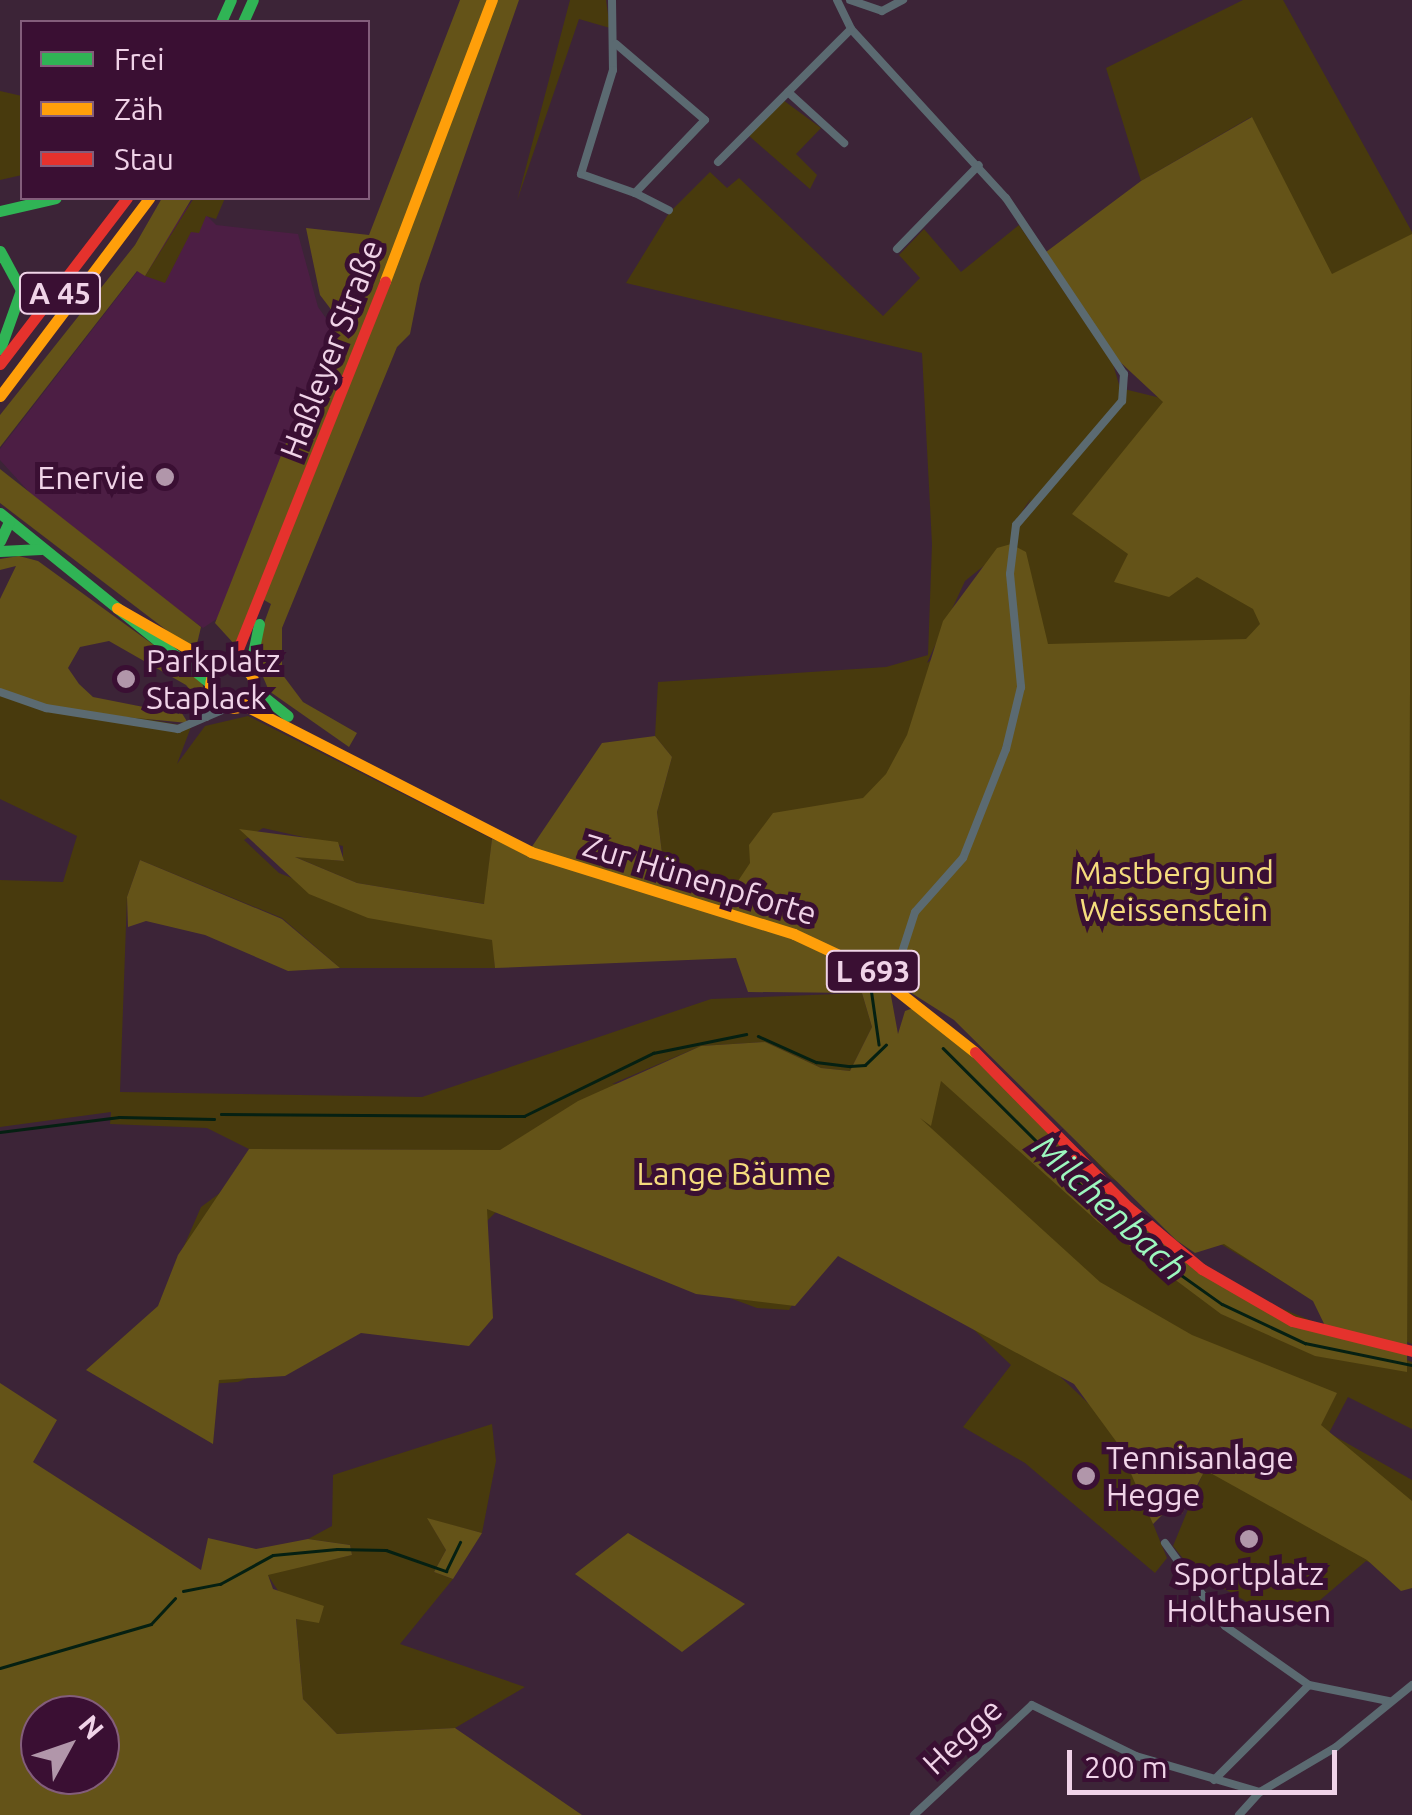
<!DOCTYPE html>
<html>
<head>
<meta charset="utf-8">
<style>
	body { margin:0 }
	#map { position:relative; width:1412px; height:1815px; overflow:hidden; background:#3c2437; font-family:Ubuntu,sans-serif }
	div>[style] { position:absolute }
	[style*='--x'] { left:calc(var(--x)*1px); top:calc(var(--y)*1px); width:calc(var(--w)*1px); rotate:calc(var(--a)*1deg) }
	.built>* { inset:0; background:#4c1e44 }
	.green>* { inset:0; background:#483a0d }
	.forest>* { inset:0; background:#645318 }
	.stream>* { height:2.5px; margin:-1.25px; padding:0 1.25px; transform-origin:1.25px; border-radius:1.25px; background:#052012 }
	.street>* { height:8px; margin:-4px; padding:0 4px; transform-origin:4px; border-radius:4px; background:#5b6a71 }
	.fast>* { height:11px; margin:-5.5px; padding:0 5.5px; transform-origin:5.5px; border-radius:5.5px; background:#30b455 }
	.slow>* { height:11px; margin:-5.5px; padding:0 5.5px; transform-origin:5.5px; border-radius:5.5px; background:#ff9f0a }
	.slow>.ring { margin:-5.5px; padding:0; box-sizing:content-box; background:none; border:11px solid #ff9f0a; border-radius:50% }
	.jam>* { height:11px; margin:-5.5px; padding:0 5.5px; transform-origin:5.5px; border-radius:5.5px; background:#e5322d }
	.dots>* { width:28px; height:28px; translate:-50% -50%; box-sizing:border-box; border:5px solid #3a0f33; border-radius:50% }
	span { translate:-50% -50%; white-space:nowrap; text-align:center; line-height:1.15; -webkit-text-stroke:10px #3a0f33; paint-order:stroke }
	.shield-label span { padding:2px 8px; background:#3a0f33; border:2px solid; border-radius:8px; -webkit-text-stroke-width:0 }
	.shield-label { font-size:30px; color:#f0d3e8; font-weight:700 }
	.street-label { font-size:32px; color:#f0d3e8 }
	.poi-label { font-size:32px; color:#f0d3e8 }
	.right { translate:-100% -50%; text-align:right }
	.left { translate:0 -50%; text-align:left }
	.park-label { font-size:32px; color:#f5dc7d }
	.water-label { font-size:35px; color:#9cf7be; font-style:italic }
	.legend { position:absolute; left:20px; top:20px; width:350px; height:180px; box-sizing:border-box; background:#3a0f33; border:2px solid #835d7b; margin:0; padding:12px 18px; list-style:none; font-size:30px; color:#f0d3e8 }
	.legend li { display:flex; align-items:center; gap:20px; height:50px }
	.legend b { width:50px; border:2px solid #835d7b }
	.north { position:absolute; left:20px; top:1695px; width:100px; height:100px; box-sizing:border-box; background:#3a0f33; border:2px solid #835d7b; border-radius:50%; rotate:50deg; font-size:28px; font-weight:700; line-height:40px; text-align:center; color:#f0d3e8 }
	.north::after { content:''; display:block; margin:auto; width:35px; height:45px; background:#b196aa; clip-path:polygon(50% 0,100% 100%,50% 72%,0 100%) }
	.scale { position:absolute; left:1067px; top:1750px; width:270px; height:45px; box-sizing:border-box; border:5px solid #f0d3e8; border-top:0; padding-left:12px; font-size:30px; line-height:35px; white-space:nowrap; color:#f0d3e8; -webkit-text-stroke:8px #3a0f33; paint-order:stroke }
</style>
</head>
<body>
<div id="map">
	<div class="built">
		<div style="clip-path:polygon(192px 201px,216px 225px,298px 234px,318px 307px,333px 328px,221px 616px,203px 628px,48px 513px,0 460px,0 449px)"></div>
	</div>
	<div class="green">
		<div style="clip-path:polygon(570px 0,606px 0,610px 28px,579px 19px,517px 201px)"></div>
		<div style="clip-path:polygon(evenodd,1243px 0,1283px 0,1412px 232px,1412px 1344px,1317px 1302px,1111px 1178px,982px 1038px,744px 873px,733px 890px,664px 870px,657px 812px,672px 757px,655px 736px,658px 682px,886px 667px,928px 655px,932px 544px,922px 353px,626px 283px,669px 213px,710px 172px,727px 188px,739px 178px,883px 316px,920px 278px,899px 255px,924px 229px,961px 272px,1019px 225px,1113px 364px,1120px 388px,1177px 402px,1251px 117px,1141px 181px,1106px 68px,1243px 0,1031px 498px,1018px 526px,1013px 603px,927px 663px,965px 581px,1011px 544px,1014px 524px,1031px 498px)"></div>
		<div style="clip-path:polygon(0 91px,22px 96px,22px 175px,0 180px)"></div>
		<div style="clip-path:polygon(783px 100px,821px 128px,796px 154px,817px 175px,810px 189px,748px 135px)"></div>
		<div style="clip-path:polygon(194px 198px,225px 198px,216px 219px,206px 216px,199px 233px,191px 232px,165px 283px,145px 276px)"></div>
		<div style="clip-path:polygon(0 692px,191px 727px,177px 764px,205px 726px,248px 716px,492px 839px,485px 904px,357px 883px,293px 856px,343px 861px,343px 846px,263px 828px,244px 840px,279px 873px,397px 919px,493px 940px,495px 968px,340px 968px,282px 918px,140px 860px,127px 897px,120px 1092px,422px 1097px,711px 999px,862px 993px,872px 1027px,850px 1071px,821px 1068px,765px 1042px,701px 1046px,612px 1084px,819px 1071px,859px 1080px,925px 1048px,1059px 1151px,1195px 1273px,1412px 1362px,1412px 1429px,1348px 1397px,1329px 1433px,1412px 1480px,1412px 1578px,1366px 1561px,1299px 1618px,1277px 1619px,1193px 1571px,1173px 1546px,1203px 1473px,1140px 1492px,1167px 1558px,1155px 1573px,1025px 1463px,963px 1427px,1011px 1365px,969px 1325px,1047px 1364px,1090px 1405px,1072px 1372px,840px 1232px,789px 1310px,757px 1308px,496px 1212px,386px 1321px,238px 1382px,209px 1384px,161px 1299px,201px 1207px,224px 1190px,458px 1150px,249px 1149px,207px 1128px,110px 1124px,111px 1112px,0 1127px,0 880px,63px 882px,77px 836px,0 799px)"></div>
		<div style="clip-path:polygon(492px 1424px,496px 1461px,482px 1533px,428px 1519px,446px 1550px,434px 1572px,453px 1579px,400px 1644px,525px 1687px,455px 1728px,337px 1734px,303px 1699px,296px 1618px,267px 1574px,352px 1555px,350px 1545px,308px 1539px,332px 1526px,333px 1475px)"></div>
	</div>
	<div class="forest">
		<div style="clip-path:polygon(460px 0,519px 0,420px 284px,410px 334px,397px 347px,282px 628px,282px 674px,303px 702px,357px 733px,349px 747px,269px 691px,253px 653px,271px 604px,257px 596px,236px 646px,215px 623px,336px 316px,320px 295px,306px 228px,369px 235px)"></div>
		<div style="clip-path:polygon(evenodd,1252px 117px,1332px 274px,1412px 234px,1407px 1372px,1315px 1356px,1221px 1314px,1098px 1222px,941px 1081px,931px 1126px,920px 1118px,1100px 1282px,1192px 1335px,1337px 1393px,1321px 1425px,1412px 1501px,1412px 1588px,1401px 1591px,1367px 1560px,1205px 1470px,1182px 1514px,1168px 1509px,1153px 1524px,1118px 1444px,1074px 1384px,838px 1256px,795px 1306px,696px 1294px,487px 1209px,493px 1318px,469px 1346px,361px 1333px,285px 1376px,219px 1380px,213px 1444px,86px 1370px,158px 1306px,178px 1255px,249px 1149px,500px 1150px,578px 1101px,701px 1046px,765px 1042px,821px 1068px,850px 1071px,872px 1027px,862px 993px,748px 992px,736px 958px,495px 968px,492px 940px,368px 918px,309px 894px,239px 829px,338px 842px,344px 861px,295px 857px,357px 883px,484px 904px,492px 839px,529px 851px,602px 743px,655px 736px,672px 757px,657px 812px,664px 870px,732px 890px,750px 863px,749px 845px,773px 813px,863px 798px,886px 774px,907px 735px,943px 621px,997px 548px,1011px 544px,1026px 552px,1048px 644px,1246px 639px,1260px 624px,1253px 609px,1197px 577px,1169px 597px,1114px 582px,1128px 554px,1072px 514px,1163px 402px,1119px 361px,1046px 252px,1141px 181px,1252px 117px,847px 952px,954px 1020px,1176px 1240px,1195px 1253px,1224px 1244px,1313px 1301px,1329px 1334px,1260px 1306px,1176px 1256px,953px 1035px,916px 1007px,905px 1011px,898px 1034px,890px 990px,847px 952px)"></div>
		<div style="clip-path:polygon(162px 198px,192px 198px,145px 276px,137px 271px,0 447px,0 415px,135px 245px)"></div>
		<div style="clip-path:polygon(0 469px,201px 627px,195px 652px,0 503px)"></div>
		<div style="clip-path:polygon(19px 556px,38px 561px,202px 680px,206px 706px,193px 704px,198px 699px,186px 685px,109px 641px,80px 647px,68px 668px,79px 684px,93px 697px,179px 714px,178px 707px,188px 723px,62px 711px,0 692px,0 599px,16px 566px,0 570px,0 559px)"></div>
		<div style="clip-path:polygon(140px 860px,282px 919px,340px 968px,288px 971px,205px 935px,146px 921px,128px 927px,127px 897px)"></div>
		<div style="clip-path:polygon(evenodd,0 1383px,57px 1420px,33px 1462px,201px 1570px,208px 1538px,256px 1549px,308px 1539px,350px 1545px,352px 1555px,268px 1575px,273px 1589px,324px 1606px,319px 1623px,296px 1619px,303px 1699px,337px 1734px,455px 1728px,582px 1815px,0 1815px,0 1383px,40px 1715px,100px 1715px,100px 1775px,40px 1775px,40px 1715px)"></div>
		<div style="clip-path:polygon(427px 1518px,482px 1533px,453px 1579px,434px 1572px,446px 1550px)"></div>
		<div style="clip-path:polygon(628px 1533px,745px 1604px,682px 1652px,575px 1574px)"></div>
	</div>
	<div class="stream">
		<div style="--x:871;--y:988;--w:57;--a:81.9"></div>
		<div style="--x:758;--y:1036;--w:64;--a:24.1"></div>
		<div style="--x:816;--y:1062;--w:34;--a:7"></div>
		<div style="--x:850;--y:1066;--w:15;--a:-4"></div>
		<div style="--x:865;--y:1065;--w:29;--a:-44"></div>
		<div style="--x:943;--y:1048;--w:286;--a:44.9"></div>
		<div style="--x:1146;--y:1250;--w:93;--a:35.4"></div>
		<div style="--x:1222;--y:1304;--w:92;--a:25.2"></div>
		<div style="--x:1305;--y:1343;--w:109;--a:11.6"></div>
		<div style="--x:221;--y:1114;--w:303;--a:0.4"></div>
		<div style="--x:524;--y:1116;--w:144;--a:-26"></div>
		<div style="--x:653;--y:1053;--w:95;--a:-11.5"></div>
		<div style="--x:0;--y:1132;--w:120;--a:-7.2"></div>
		<div style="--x:119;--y:1117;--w:95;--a:1.2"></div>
		<div style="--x:183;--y:1591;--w:38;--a:-11"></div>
		<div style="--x:220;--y:1584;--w:60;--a:-28.7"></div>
		<div style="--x:273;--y:1555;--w:64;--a:-5.4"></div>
		<div style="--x:337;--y:1549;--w:49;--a:1.2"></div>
		<div style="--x:386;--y:1550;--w:64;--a:19.3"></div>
		<div style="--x:446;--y:1571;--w:32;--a:-64"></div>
		<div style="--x:0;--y:1668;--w:157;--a:-16.2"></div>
		<div style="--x:151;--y:1624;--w:35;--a:-47"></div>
	</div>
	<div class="street">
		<div style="--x:612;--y:0;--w:70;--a:89.2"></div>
		<div style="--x:613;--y:70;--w:109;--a:107.1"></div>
		<div style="--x:581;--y:174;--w:57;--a:19.4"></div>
		<div style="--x:635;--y:193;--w:101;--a:-46.2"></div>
		<div style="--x:705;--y:120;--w:117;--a:-139.5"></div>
		<div style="--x:837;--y:0;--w:32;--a:64"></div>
		<div style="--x:851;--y:29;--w:229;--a:47.5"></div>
		<div style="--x:1006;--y:198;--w:212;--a:56.2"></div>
		<div style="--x:1124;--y:374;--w:27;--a:94"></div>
		<div style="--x:1122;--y:401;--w:163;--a:130.5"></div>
		<div style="--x:1016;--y:525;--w:49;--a:97"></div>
		<div style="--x:1010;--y:574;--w:114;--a:84.4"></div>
		<div style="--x:1021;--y:687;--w:64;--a:103.6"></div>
		<div style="--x:1006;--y:749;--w:117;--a:111.5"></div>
		<div style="--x:963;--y:858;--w:72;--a:131.6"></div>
		<div style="--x:915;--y:912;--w:75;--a:107.9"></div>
		<div style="--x:850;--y:0;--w:34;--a:19"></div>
		<div style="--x:882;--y:11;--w:24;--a:-28"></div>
		<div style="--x:788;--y:92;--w:76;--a:42.3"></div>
		<div style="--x:718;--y:162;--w:188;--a:-45"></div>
		<div style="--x:635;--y:193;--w:38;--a:27"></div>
		<div style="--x:897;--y:249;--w:117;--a:-45.7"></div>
		<div style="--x:0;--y:692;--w:49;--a:19.2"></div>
		<div style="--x:46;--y:708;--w:134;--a:9"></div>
		<div style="--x:178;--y:729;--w:53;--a:-23.2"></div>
		<div style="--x:206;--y:717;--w:23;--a:-77"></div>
		<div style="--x:1165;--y:1543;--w:102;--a:54.1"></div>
		<div style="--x:1225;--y:1626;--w:103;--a:35.1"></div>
		<div style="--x:1214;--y:1780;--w:134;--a:-45"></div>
		<div style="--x:1309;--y:1685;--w:81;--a:11.4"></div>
		<div style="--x:914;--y:1815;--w:161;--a:-43"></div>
		<div style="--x:1032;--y:1705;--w:116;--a:26.1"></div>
		<div style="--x:1136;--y:1756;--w:129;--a:16.2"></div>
		<div style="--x:1239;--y:1815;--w:31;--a:-48"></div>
		<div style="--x:1260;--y:1792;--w:88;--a:-30.6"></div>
		<div style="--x:1336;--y:1747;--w:98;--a:-39.2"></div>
	</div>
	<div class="fast">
		<div style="--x:221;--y:22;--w:24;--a:-66"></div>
		<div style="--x:243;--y:22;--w:24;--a:-66"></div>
		<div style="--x:0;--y:211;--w:57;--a:-13.1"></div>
		<div style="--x:0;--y:251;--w:44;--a:61.7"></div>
		<div style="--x:21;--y:290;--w:63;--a:109.6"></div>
		<div style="--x:0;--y:513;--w:270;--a:39"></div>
		<div style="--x:0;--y:541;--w:21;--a:-65"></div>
		<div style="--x:0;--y:551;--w:41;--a:-2.8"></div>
		<div style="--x:249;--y:673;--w:50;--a:-78.5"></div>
		<div style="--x:254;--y:689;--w:43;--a:38.5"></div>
	</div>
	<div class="slow">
		<div style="--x:385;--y:281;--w:301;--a:-69.2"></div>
		<div style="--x:0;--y:396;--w:248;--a:-53"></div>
		<div style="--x:117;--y:608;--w:119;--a:29.8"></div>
		<div class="ring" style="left:210px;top:664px;width:33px;height:33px"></div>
		<div style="--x:244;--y:705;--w:322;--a:27.1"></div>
		<div style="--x:531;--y:852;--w:275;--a:17.3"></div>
		<div style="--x:794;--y:934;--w:85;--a:25.1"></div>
		<div style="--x:871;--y:970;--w:132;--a:38.3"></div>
	</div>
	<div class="jam">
		<div style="--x:0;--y:364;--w:209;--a:-52.6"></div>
		<div style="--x:232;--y:664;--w:412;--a:-68.2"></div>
		<div style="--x:975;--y:1052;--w:218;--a:45.4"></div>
		<div style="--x:1128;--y:1207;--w:97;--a:40"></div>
		<div style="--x:1202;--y:1269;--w:104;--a:30"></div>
		<div style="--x:1292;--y:1321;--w:124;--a:14"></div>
	</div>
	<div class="dots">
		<div style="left:165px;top:477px;background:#b196aa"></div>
		<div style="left:126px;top:679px;background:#b196aa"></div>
		<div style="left:1086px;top:1476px;background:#b196aa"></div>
		<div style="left:1249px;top:1539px;background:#b196aa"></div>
	</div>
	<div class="shield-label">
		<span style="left:60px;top:293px">A 45</span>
		<span style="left:873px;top:971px">L 693</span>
	</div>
	<div class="street-label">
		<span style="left:331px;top:349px;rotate:-69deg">Haßleyer Straße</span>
		<span style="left:700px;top:879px;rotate:17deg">Zur Hünenpforte</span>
		<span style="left:962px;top:1736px;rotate:-43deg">Hegge</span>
	</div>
	<div class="poi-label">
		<span class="right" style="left:145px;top:477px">Enervie</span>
		<span class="left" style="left:146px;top:679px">Parkplatz<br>Staplack</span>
		<span class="left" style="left:1106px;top:1476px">Tennisanlage<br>Hegge</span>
		<span style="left:1249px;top:1592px">Sportplatz<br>Holthausen</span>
	</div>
	<div class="park-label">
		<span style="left:1174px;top:891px">Mastberg und<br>Weissenstein</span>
		<span style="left:734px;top:1173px">Lange Bäume</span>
	</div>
	<div class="water-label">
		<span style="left:1110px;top:1207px;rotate:43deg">Milchenbach</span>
	</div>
	<ul class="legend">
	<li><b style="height:12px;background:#30b455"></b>Frei</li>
	<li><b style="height:12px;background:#ff9f0a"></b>Zäh</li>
	<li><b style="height:12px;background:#e5322d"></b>Stau</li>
	</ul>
	<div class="north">N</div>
	<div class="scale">200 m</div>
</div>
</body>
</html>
